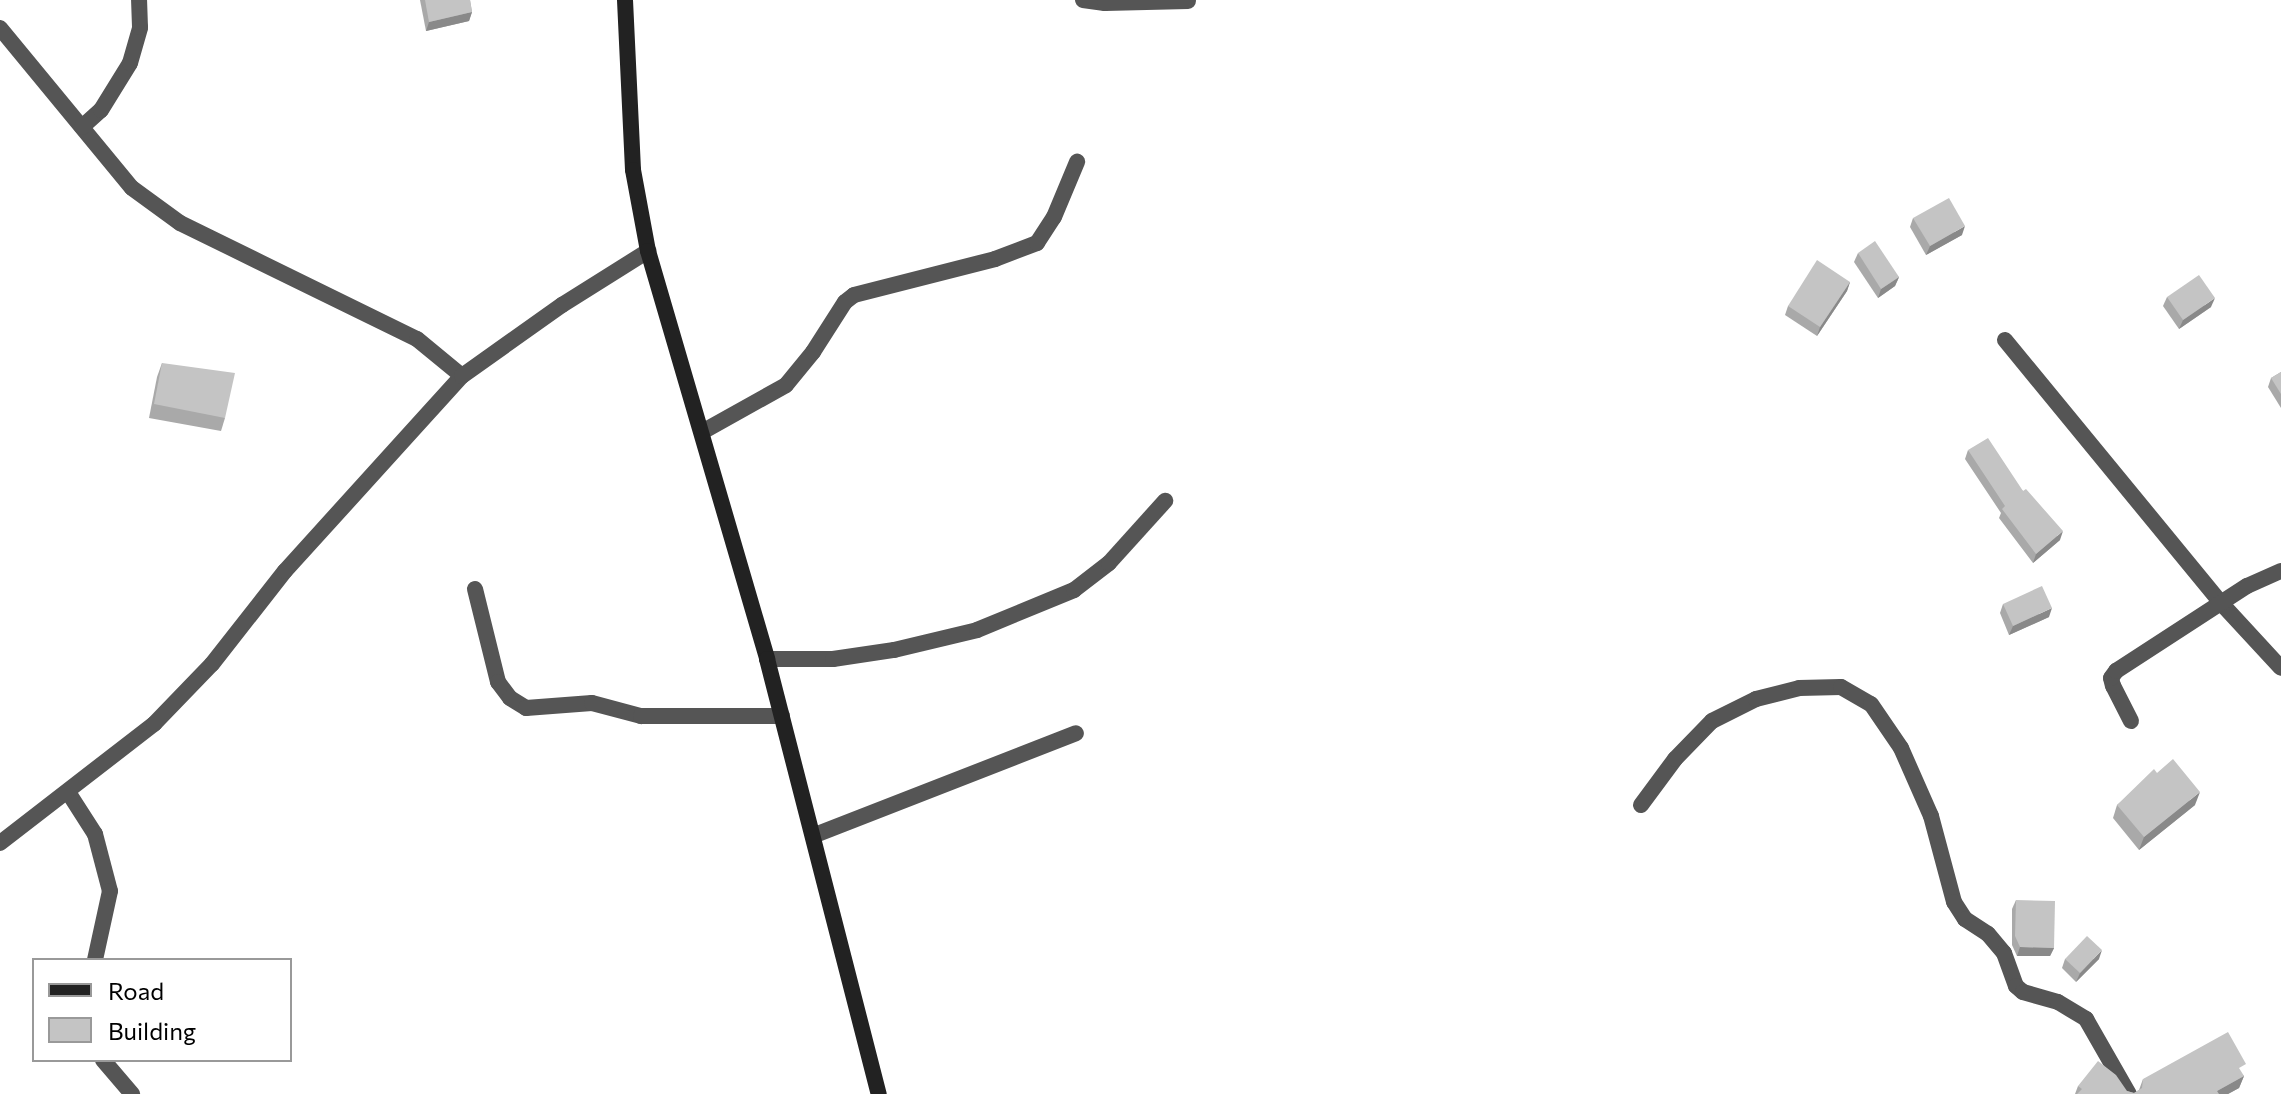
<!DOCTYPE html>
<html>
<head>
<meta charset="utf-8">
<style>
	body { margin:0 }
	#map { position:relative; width:2281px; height:1094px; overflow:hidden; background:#fff; font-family:Commissioner,sans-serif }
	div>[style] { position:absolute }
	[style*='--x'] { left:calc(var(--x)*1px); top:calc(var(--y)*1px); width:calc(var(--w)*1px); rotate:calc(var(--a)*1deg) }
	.street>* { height:16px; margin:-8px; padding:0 8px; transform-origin:8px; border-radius:8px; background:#555 }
	.secondary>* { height:16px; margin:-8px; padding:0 8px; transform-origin:8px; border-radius:8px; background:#222 }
	.wall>* { inset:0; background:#a9a9a9 }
	.shaded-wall>* { inset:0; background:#898989 }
	.building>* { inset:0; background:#c4c4c4 }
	span { translate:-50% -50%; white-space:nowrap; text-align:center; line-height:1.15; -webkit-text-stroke:6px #fff; paint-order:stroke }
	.legend { position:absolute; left:32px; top:958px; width:260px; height:104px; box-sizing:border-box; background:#fff; border:2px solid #999; margin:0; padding:10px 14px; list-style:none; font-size:24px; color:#000 }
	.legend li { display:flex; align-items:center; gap:16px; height:40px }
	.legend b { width:40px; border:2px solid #999 }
</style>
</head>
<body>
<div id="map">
	<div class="street">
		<div style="--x:1083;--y:0;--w:22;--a:8"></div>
		<div style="--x:1105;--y:3;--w:83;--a:-1.4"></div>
		<div style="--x:0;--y:28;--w:207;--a:50.5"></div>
		<div style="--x:132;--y:188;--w:59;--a:36.1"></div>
		<div style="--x:180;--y:223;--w:264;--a:26.1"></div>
		<div style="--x:417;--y:339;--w:58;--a:39.4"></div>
		<div style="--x:82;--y:127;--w:25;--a:-42"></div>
		<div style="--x:101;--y:110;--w:55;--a:-58.3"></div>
		<div style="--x:130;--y:63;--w:37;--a:-74"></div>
		<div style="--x:140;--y:27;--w:27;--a:-92"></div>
		<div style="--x:2005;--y:340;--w:340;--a:50.6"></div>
		<div style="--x:2221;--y:603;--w:88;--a:47.3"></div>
		<div style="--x:702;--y:432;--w:96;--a:-29.2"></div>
		<div style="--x:786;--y:385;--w:43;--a:-50.7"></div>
		<div style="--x:813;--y:352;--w:59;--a:-57.4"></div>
		<div style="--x:845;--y:302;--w:11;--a:-38"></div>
		<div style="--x:854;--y:295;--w:146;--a:-14.3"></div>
		<div style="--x:995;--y:259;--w:45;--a:-20.9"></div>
		<div style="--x:1037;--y:243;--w:31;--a:-57"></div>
		<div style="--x:1054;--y:217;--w:60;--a:-67.3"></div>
		<div style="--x:475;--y:589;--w:96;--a:76.1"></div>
		<div style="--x:498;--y:682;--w:20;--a:53"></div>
		<div style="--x:510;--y:698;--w:19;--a:32"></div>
		<div style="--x:526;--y:708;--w:66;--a:-4.3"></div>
		<div style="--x:592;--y:703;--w:51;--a:14.9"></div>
		<div style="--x:641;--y:716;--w:141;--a:0"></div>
		<div style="--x:767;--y:659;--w:66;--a:0"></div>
		<div style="--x:833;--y:659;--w:62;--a:-8.4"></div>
		<div style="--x:894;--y:650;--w:85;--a:-13.5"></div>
		<div style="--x:977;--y:630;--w:105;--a:-22.4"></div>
		<div style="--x:1074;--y:590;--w:44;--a:-37.6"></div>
		<div style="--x:1109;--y:563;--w:84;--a:-47.9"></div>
		<div style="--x:2131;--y:721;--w:39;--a:-117"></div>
		<div style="--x:2113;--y:686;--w:8;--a:-104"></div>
		<div style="--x:2111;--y:678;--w:9;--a:-54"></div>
		<div style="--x:2116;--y:671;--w:156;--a:-33"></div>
		<div style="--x:2247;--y:586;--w:37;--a:-24"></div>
		<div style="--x:68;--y:792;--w:50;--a:57.3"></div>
		<div style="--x:95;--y:834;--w:59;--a:75.3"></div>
		<div style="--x:110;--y:891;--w:71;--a:102.3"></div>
		<div style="--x:1641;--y:805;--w:57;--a:-53.5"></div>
		<div style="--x:1675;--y:759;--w:53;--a:-45.8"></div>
		<div style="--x:1712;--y:721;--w:49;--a:-26.6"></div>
		<div style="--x:1756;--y:699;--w:44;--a:-14.3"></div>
		<div style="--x:1799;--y:688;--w:42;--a:-1.4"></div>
		<div style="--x:1841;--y:687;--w:34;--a:30"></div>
		<div style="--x:1871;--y:704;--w:53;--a:55.7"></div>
		<div style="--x:1901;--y:748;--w:74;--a:66.2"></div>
		<div style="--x:1931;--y:816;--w:89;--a:75"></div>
		<div style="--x:1954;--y:902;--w:20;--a:57"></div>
		<div style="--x:1965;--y:919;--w:27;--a:33"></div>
		<div style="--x:1988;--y:934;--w:25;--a:50"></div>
		<div style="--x:2004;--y:953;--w:35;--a:70"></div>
		<div style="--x:2016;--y:986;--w:9;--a:41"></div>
		<div style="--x:2023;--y:992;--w:36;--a:16"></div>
		<div style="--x:2058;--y:1002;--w:33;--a:31"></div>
		<div style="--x:2086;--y:1019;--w:86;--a:60.2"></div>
		<div style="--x:815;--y:835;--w:280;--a:-21.3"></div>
		<div style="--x:0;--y:843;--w:195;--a:-37.7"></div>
		<div style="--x:154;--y:724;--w:83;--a:-46"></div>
		<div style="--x:212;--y:664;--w:118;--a:-51.9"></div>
		<div style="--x:285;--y:571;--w:263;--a:-47.8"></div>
		<div style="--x:462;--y:376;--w:123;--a:-35.4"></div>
		<div style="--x:562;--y:305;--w:102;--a:-32.1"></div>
		<div style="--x:103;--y:1060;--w:45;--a:49.5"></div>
	</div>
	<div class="secondary">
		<div style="--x:625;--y:0;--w:170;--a:87.3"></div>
		<div style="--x:633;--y:170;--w:82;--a:79.5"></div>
		<div style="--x:648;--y:251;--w:425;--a:73.7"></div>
		<div style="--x:767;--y:659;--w:449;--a:75.6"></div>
	</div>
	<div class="wall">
		<div style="clip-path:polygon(420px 0,470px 0,472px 12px,469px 21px,426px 31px)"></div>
		<div style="clip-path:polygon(1913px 218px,1962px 235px,1926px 255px,1910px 227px)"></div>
		<div style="clip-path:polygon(1858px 253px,1899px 277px,1895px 286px,1878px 298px,1854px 262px)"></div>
		<div style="clip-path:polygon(1850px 282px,1847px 291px,1817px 336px,1785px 315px,1788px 306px)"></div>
		<div style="clip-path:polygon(2167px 297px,2211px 307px,2179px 329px,2163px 306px)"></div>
		<div style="clip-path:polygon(162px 363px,225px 418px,221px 431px,149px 418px,157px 377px)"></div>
		<div style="clip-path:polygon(2281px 372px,2281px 408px,2268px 387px,2271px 378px)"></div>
		<div style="clip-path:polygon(1968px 450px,2023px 491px,2060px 540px,2033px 563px,1999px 518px,2001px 513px,1965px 459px)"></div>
		<div style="clip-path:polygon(2003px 604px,2049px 617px,2009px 635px,2000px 613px)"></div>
		<div style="clip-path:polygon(2157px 773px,2195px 805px,2139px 850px,2113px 818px,2117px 805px)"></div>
		<div style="clip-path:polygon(2016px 900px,2054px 948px,2050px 956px,2017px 956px,2012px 945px,2012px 909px)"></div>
		<div style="clip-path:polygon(2065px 959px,2099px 959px,2076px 982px,2062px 968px)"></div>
		<div style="clip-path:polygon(2242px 1074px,2244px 1076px,2239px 1088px,2228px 1094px,2075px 1094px,2078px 1086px,2127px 1091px,2134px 1093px,2139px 1090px,2143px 1079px)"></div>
	</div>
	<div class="shaded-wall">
		<div style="clip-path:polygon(472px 12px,469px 21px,426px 31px,429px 22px)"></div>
		<div style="clip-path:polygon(1965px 226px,1962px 235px,1926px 255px,1930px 246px)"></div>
		<div style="clip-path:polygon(1899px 277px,1895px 286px,1878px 298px,1881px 289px)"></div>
		<div style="clip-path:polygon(1850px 282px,1847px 291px,1817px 336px,1820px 327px)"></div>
		<div style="clip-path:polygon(2215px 298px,2211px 307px,2179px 329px,2183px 320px)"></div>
		<div style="clip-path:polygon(2063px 531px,2060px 540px,2033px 563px,2036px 554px)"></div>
		<div style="clip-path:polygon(2052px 608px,2049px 617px,2009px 635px,2013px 626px)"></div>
		<div style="clip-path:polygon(2200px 792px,2195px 805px,2139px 850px,2144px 837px)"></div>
		<div style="clip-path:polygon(2020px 947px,2054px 948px,2050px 956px,2017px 956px)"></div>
		<div style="clip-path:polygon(2102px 950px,2099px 959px,2076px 982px,2080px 973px)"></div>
		<div style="clip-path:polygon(2244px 1076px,2239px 1088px,2228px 1094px,2216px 1094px,2217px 1091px)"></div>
	</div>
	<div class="building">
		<div style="clip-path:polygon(425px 0,470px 0,472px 12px,429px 22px)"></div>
		<div style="clip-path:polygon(1949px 198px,1965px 226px,1930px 246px,1913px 218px)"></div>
		<div style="clip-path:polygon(1875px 241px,1899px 277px,1881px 289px,1858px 253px)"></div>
		<div style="clip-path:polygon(1817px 260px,1850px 282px,1820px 327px,1788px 306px)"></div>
		<div style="clip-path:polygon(2199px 275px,2215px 298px,2183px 320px,2167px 297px)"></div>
		<div style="clip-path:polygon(162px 363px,235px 373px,225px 418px,154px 404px)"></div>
		<div style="clip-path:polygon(2281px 372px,2281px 394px,2271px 378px)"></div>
		<div style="clip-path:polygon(1988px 438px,2023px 491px,2026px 489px,2063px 531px,2036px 554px,2002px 509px,2005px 506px,1968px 450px)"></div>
		<div style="clip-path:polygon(2042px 586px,2052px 608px,2013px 626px,2003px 604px)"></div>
		<div style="clip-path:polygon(2173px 759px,2200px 792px,2144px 837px,2117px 805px,2154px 769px,2157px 773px)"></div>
		<div style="clip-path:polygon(2016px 900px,2055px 901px,2054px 948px,2020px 947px,2015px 936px)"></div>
		<div style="clip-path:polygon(2087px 936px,2102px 950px,2080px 973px,2065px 959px)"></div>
		<div style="clip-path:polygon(2228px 1032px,2246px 1064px,2239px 1068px,2244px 1076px,2217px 1091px,2219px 1094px,2077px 1094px,2082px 1089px,2078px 1086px,2098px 1061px,2116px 1075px,2127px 1091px,2134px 1093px,2142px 1088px,2143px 1079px)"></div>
	</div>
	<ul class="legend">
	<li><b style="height:10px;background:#222"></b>Road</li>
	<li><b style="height:22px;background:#c4c4c4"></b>Building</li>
	</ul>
</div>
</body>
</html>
